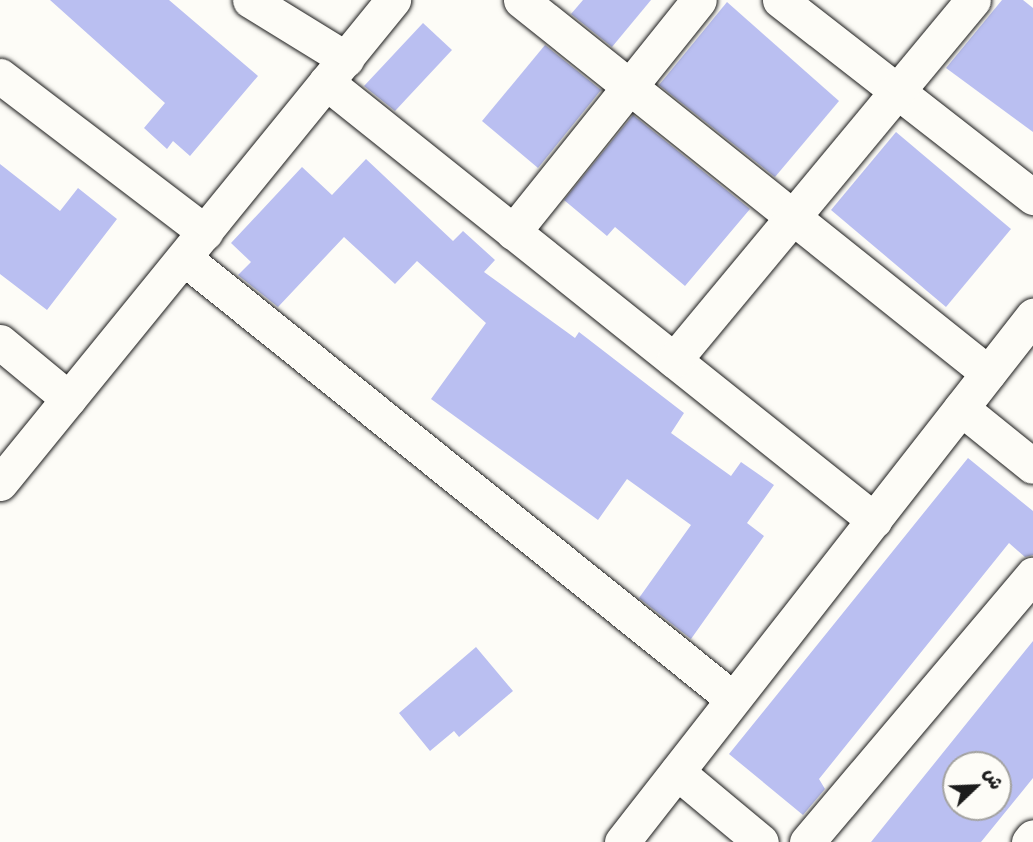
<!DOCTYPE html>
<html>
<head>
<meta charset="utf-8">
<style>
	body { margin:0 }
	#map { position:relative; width:1033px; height:842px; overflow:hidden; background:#fdfcf7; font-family:Delius,"Playpen Sans Arabic",sans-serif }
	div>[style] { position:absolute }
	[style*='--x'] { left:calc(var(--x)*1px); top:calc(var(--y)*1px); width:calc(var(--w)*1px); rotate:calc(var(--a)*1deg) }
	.building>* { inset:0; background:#babff1 }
	.roads { filter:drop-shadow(0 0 2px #1c1c1c) drop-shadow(0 0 2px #1c1c1c) }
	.street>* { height:35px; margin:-17.5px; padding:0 17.5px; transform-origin:17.5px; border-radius:17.5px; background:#fdfcf7 }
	span { translate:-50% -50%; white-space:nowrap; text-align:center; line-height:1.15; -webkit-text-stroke:5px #fdfcf7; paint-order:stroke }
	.north { position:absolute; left:942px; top:751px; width:70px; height:70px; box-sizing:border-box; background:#fdfcf7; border:2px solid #a3a29f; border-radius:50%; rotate:67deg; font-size:19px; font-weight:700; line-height:28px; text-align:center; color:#1c1c1c }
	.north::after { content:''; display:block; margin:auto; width:24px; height:32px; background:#1c1c1c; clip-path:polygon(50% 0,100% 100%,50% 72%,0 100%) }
</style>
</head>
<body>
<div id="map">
	<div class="building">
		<div style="clip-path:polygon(50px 0,169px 0,258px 76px,190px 156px,173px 141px,167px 149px,144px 128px,165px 103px)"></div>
		<div style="clip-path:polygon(583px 0,651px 0,612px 47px,571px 14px)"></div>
		<div style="clip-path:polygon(1002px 0,1023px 0,1033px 8px,1033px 132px,946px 68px)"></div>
		<div style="clip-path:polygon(727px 2px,839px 101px,775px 177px,659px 85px)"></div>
		<div style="clip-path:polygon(423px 23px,452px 50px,395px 111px,364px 86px)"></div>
		<div style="clip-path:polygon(545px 45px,601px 90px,538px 168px,482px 121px)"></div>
		<div style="clip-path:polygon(633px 115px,750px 209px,685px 286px,615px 227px,607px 236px,564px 200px)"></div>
		<div style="clip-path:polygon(896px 132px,1011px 229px,946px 307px,831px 210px)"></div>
		<div style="clip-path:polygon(366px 159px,453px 241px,463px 231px,495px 260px,484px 272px,575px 338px,579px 332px,684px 413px,671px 433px,731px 476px,741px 462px,774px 485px,747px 523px,764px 536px,691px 639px,639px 598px,691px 525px,627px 479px,598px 520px,431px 399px,486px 323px,417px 261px,395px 284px,344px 237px,278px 307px,238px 275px,251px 262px,231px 243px,302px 167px,332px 195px)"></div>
		<div style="clip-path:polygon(0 164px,60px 211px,78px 188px,117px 219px,47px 310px,0 274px)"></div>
		<div style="clip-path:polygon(968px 458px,1033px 511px,1033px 555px,1025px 557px,1009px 543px,819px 779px,825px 789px,803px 815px,729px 754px)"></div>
		<div style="clip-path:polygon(evenodd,1033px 641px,1033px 778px,981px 842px,871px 842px,1033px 641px,956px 765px,998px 765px,998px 807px,956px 807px,956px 765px)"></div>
		<div style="clip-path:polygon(476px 647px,513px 691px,459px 737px,454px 731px,430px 751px,399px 713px)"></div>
	</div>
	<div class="roads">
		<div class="street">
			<div style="--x:250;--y:0;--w:113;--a:31.6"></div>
			<div style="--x:521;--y:0;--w:598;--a:38.61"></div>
			<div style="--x:780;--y:0;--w:321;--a:37.9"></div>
			<div style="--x:0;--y:76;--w:258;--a:37.3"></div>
			<div style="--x:326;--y:82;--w:702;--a:38.63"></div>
			<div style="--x:513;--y:232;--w:297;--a:-51.3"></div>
			<div style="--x:184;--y:258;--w:704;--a:38.77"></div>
			<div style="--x:0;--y:342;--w:89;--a:39.6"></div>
			<div style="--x:674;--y:360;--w:468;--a:-50.3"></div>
			<div style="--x:961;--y:408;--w:92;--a:38.9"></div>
			<div style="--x:0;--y:483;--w:623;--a:-50.87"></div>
			<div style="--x:677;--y:772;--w:109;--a:39.8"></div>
			<div style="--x:622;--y:842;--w:668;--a:-52"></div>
			<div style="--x:807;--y:842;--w:350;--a:-49.8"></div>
			<div style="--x:1029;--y:842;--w:6;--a:-51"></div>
		</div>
	</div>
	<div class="north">ش</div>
</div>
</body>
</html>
